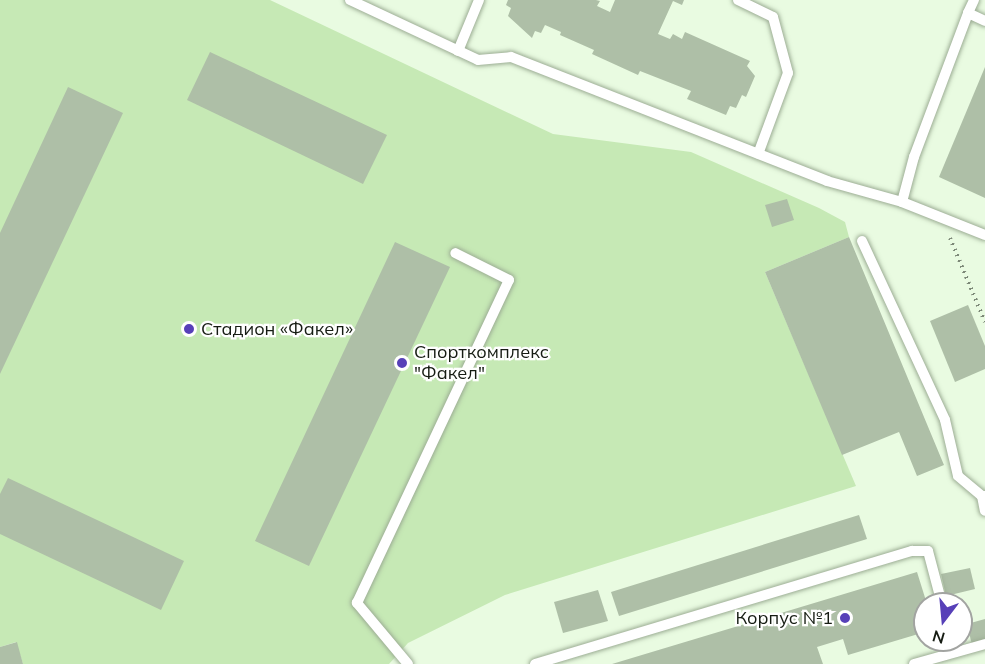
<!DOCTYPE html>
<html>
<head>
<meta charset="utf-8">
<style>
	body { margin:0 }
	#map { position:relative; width:985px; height:664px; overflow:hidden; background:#e9fbe1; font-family:Mulish,sans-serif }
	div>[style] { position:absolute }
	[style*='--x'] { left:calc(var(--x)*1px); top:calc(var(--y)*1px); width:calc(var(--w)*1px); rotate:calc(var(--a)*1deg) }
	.green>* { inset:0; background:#c6e9b5 }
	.building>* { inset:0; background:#aebfa7 }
	.path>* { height:4px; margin-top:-2px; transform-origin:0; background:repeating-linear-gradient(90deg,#7c8877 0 1.5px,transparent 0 6px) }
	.roads { filter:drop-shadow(0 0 2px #9cad94) drop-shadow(0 0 2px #9cad94) }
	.lane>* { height:10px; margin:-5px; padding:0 5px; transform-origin:5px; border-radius:5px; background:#fff }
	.dots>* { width:16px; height:16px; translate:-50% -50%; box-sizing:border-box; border:3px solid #fff; border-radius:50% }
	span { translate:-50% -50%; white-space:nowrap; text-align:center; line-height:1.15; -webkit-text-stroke:4.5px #fff; paint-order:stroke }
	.poi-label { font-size:18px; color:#161c13 }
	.left { translate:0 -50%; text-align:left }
	.right { translate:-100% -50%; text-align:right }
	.north { position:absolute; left:913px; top:592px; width:60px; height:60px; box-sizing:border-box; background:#fff; border:2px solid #a2a4a1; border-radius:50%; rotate:196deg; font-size:16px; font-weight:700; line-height:24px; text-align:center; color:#161c13 }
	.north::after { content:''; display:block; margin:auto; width:21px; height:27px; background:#5740b8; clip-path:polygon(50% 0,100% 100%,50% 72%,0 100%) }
</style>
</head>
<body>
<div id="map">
	<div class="green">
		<div style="clip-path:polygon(0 0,270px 0,553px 134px,691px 152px,819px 208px,845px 222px,849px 237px,765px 272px,856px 486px,505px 595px,408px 643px,389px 664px,23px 664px,16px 642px,0 647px)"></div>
	</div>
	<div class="building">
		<div style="clip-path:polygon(508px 0,596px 0,600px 1px,597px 6px,610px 12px,615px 0,684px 0,682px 5px,673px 1px,658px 34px,670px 39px,673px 34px,682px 39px,685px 32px,750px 61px,747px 66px,755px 76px,746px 97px,742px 95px,736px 108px,730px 106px,726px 115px,687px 99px,691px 91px,640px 71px,638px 75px,592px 54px,594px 50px,560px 35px,561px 32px,545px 25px,541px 33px,535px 31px,532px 38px,508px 16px,511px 8px,506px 5px)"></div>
		<div style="clip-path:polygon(210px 52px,387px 135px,363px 184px,187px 100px)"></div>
		<div style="clip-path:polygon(985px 67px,985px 198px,939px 177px)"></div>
		<div style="clip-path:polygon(68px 87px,123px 113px,0 374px,0 233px)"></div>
		<div style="clip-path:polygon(787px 199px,794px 220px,772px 227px,765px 205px)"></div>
		<div style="clip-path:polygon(849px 237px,944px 465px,917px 476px,899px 432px,842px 455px,765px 272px)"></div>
		<div style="clip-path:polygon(395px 242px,450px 267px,309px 566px,255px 541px)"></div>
		<div style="clip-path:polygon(968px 305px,985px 346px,985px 369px,955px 382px,930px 321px)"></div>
		<div style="clip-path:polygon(8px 478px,184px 561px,161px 610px,0 534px,0 494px)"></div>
		<div style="clip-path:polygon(859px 515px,867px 539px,619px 616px,611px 592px)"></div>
		<div style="clip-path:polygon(970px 568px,975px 589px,946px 596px,941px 574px)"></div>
		<div style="clip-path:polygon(917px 572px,927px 604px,925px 632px,848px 655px,843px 639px,817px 647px,823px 664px,612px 664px)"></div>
		<div style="clip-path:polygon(598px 590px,608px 621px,563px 633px,554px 602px)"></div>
		<div style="clip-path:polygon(985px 619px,985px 641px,972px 645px,967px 624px)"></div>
		<div style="clip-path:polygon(17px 642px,23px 664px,0 664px,0 647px)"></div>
	</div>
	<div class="path">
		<div style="--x:950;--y:238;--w:91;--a:67.4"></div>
	</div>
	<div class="roads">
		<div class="lane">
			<div style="--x:350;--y:0;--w:141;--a:25.1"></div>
			<div style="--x:478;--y:60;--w:33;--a:-5"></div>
			<div style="--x:511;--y:57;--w:339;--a:21.4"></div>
			<div style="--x:827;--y:181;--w:78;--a:15.6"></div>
			<div style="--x:902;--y:202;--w:89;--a:21.7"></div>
			<div style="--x:738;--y:0;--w:39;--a:26"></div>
			<div style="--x:773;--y:17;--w:58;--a:75"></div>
			<div style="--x:788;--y:73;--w:86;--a:110.3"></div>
			<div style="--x:974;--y:0;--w:14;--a:115"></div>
			<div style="--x:968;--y:13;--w:19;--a:25"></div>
			<div style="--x:458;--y:51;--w:55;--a:-67.6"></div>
			<div style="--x:902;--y:202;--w:47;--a:-75.1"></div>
			<div style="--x:914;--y:157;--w:154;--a:-69.4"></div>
			<div style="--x:862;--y:241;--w:197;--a:65.1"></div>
			<div style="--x:945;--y:420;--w:57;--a:76.9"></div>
			<div style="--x:958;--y:476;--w:31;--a:40"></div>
			<div style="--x:985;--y:496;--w:3;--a:180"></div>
			<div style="--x:982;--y:496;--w:15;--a:79"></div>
			<div style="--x:953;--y:640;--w:12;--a:76"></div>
			<div style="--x:408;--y:664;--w:80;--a:-129.9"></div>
			<div style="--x:357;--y:603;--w:357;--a:-64.8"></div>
			<div style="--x:509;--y:280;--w:60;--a:-153.4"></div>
			<div style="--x:535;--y:664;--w:394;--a:-16.7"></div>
			<div style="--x:912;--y:551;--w:16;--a:0"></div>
			<div style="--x:928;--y:551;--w:55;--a:75.2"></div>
			<div style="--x:914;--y:664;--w:74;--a:-15.7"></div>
		</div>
	</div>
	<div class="dots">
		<div style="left:189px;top:329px;background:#5740b8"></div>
		<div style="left:402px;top:363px;background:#5740b8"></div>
		<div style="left:845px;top:618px;background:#5740b8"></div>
	</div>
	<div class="poi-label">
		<span class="left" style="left:201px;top:329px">Стадион «Факел»</span>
		<span class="left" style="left:414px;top:363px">Спорткомплекс<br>"Факел"</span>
		<span class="right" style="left:833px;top:618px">Корпус №1</span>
	</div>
	<div class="north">N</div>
</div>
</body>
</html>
